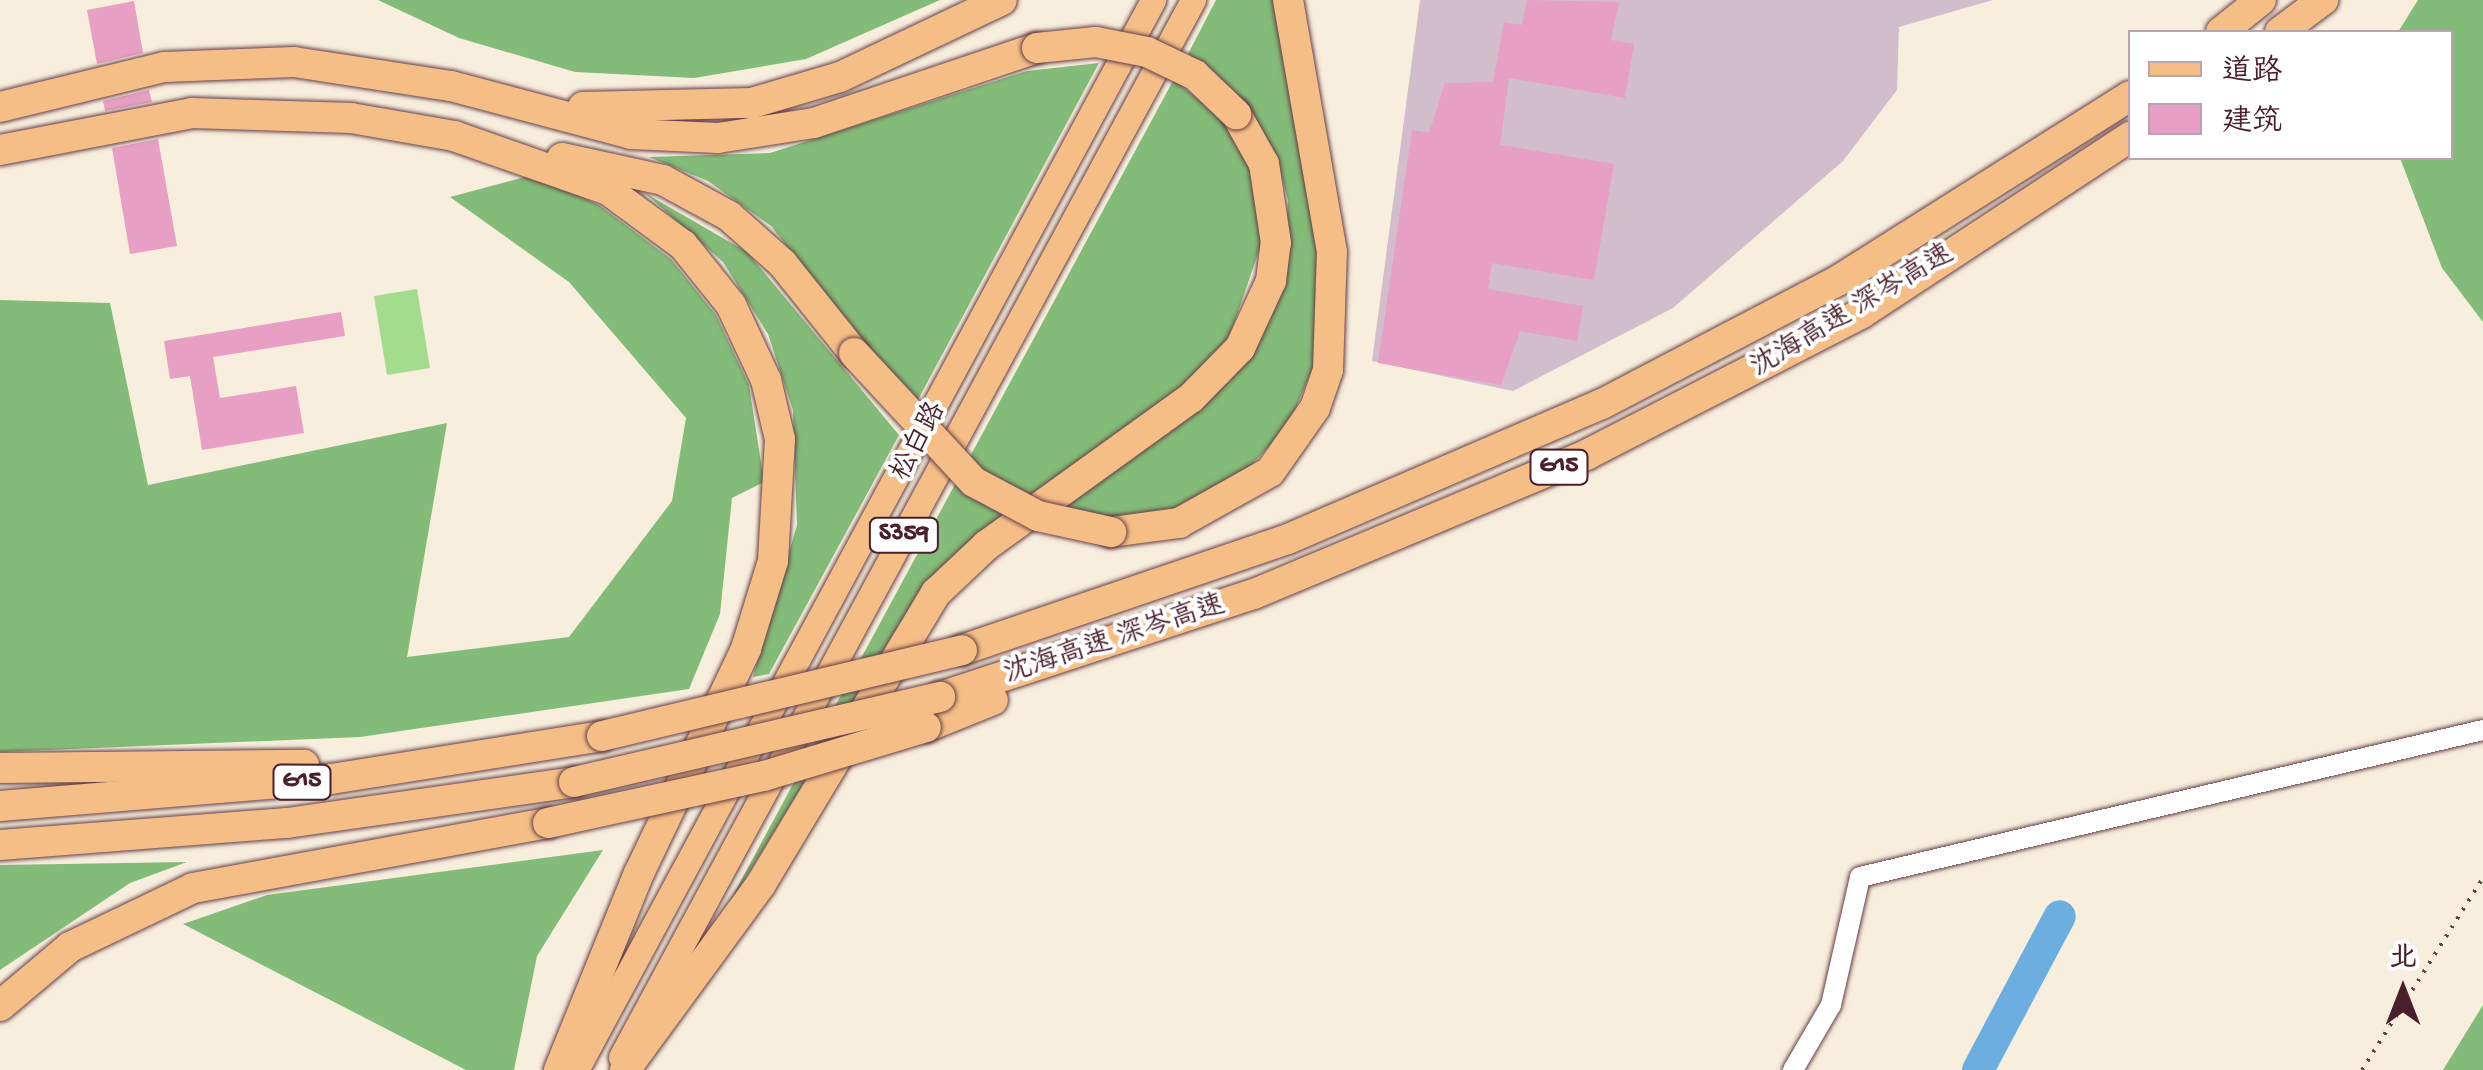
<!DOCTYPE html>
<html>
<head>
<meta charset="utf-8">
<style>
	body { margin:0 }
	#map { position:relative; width:2483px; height:1070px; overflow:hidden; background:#f7eedd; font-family:"Gochi Hand","LXGW WenKai TC",sans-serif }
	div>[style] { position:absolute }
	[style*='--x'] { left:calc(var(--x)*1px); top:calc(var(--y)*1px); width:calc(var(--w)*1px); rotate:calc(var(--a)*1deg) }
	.industrial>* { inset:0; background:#d1bdcc }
	.green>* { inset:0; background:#a4dc8e }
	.forest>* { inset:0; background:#83bc79 }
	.river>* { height:32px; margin:-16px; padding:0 16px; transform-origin:16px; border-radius:16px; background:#6daee1 }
	.building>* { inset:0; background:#e89fc4 }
	.path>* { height:4px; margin-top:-2px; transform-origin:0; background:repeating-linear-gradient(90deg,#643e46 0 2.5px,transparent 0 10.5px) }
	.roads { filter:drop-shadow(0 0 2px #643e46) drop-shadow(0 0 2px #643e46) }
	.minor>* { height:20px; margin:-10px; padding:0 10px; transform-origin:10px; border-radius:10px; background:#fff }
	.major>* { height:25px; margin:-12.5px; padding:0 12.5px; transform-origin:12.5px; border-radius:12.5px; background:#f6be87 }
	.highway>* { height:30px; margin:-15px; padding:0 15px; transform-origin:15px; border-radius:15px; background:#f6be87 }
	.bridges { filter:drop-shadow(0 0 2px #643e46) drop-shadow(0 0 2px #643e46) }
	.highway-bridge>* { height:30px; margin:-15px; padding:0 15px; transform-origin:15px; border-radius:15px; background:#f6be87 }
	span { translate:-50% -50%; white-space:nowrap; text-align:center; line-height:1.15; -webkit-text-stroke:8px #fff; paint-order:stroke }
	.shield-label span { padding:2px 8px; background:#fff; border:2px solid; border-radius:8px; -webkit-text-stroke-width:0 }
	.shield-label { font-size:25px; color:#4a1f2b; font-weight:700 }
	.street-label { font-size:28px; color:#4a1f2b }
	.legend { position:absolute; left:2128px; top:30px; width:325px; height:130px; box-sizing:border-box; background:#fff; border:2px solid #b7a5aa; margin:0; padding:12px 18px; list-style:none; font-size:30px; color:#4a1f2b }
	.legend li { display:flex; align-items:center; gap:20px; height:50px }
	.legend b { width:50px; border:2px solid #b7a5aa }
	.north { position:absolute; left:2353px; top:940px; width:100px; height:100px; -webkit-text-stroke:8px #fff; paint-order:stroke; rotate:0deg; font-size:28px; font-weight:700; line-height:40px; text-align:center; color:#4a1f2b }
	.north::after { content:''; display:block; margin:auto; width:35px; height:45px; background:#4a1f2b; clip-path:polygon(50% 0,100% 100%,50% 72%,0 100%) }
</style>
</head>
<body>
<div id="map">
	<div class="industrial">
		<div style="clip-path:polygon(1420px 0,1993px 0,1899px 27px,1897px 90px,1843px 161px,1673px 308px,1513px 391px,1372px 361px)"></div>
	</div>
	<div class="green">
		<div style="clip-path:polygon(417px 289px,430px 368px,387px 375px,374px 296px)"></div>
	</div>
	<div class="forest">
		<div style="clip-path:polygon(378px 0,940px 0,806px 59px,694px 78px,575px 72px,459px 38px)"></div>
		<div style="clip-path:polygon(1216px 0,1274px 0,1318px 254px,1315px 363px,1288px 426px,1241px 476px,1180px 508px,1112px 518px,1061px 509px,1230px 381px,1284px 284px,1288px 200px,1277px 160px,1247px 106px,1188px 54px)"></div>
		<div style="clip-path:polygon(2418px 0,2483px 0,2483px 322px,2442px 268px,2400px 158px,2450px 158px,2450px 32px,2398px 32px)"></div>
		<div style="clip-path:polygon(1099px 63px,914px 407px,771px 226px,708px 181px,649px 157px,770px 153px,1027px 71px)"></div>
		<div style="clip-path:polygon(1174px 79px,1225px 122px,1251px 169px,1262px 242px,1228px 341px,1182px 388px,978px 534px,926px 584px,718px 923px)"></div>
		<div style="clip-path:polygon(532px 175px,599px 205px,671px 259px,716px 315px,749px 385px,764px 482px,732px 498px,720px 614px,689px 689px,360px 737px,0 752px,0 300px,110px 303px,148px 485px,447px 423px,407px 657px,569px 637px,672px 501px,686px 418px,569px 282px,450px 197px)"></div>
		<div style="clip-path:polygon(645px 193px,747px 252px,899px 435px,769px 674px,753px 677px,797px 525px,793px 410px,768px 334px,723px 262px)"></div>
		<div style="clip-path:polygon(603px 850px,537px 956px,514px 1070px,466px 1070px,183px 924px,267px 895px)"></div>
		<div style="clip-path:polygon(187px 862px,130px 883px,0 970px,0 865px)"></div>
		<div style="clip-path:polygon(2483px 1005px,2483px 1070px,2443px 1070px)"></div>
	</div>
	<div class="river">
		<div style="--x:1978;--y:1070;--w:174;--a:-62"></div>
	</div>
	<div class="building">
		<div style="clip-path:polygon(1527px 0,1619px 2px,1611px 40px,1634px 44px,1625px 98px,1509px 78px,1500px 145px,1614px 164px,1594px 280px,1492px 263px,1488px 289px,1583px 306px,1577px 341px,1520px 331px,1501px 385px,1378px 363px,1412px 130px,1429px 133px,1445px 83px,1493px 82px,1504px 22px,1522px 25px)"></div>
		<div style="clip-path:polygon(134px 1px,143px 53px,97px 64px,87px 10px)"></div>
		<div style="clip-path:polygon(149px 90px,152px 102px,105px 111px,103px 101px)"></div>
		<div style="clip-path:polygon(158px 139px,177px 246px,130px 254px,112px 148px)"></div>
		<div style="clip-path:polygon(341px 312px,345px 336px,213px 357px,220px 398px,296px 386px,304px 433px,202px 450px,190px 376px,170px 379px,164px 341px)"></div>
	</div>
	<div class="path">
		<div style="--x:2362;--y:1070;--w:227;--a:-57.8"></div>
	</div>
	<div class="roads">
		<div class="minor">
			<div style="--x:1793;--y:1070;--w:75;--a:-59.7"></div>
			<div style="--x:1831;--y:1005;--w:131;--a:-77.2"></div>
			<div style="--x:1860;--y:877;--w:640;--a:-13.28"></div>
		</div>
		<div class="major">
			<div style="--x:621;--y:1057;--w:1202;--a:-61.58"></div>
			<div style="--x:576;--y:1070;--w:1216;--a:-61.66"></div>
		</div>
		<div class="highway">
			<div style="--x:2221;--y:32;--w:51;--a:-38.7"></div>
			<div style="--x:2280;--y:32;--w:54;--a:-36.7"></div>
			<div style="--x:0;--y:107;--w:169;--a:-13.7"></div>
			<div style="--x:164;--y:67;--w:130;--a:-2.2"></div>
			<div style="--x:294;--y:62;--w:159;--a:8.7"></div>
			<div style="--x:451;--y:86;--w:186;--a:14.9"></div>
			<div style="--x:631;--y:134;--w:87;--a:2.6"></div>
			<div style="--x:718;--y:138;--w:97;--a:-8.9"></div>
			<div style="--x:814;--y:123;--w:235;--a:-18.6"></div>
			<div style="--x:583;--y:107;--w:169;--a:-1.4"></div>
			<div style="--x:752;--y:103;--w:92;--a:-16.5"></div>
			<div style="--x:840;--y:77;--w:179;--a:-25.4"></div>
			<div style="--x:0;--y:150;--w:196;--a:-10.9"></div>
			<div style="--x:192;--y:113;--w:159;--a:1.8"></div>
			<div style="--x:351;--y:118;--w:105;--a:9.9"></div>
			<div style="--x:454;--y:136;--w:163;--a:19.3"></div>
			<div style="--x:608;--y:190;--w:93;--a:36.3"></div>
			<div style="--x:683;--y:245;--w:77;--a:51.3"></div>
			<div style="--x:731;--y:305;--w:83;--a:65"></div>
			<div style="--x:766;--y:380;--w:61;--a:76.7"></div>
			<div style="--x:780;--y:439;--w:122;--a:93.3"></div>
			<div style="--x:773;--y:561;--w:92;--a:107.1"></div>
			<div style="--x:746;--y:649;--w:248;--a:115.5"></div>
			<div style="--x:639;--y:873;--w:213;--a:112.1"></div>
			<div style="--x:562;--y:158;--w:103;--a:12.3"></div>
			<div style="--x:663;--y:180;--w:75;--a:28.6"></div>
			<div style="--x:729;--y:216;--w:72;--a:41.6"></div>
			<div style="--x:783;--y:264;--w:114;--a:51.4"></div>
			<div style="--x:1111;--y:532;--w:69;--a:-7.5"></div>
			<div style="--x:1179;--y:523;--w:104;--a:-29.3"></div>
			<div style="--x:1270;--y:472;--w:78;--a:-54.9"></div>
			<div style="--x:1315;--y:408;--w:40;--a:-71.1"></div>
			<div style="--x:1328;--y:370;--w:118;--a:-88.1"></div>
			<div style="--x:1332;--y:252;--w:256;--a:-99.9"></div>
			<div style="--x:962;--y:650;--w:344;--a:-18.8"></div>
			<div style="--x:1288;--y:539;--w:342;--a:-23.3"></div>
			<div style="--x:1602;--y:404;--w:267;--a:-27.6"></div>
			<div style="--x:1839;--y:280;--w:344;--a:-32.3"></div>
			<div style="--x:940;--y:697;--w:330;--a:-18.2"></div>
			<div style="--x:1254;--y:594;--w:362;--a:-22.7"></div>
			<div style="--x:1588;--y:454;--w:308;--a:-27.2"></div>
			<div style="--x:1862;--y:313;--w:321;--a:-33.3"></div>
			<div style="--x:926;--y:727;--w:72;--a:-21.9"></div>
			<div style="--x:0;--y:768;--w:304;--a:-0.6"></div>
			<div style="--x:0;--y:806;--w:332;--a:-4.7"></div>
			<div style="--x:331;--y:779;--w:274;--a:-9"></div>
			<div style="--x:0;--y:845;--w:288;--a:-4.4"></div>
			<div style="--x:287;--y:823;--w:290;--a:-8.1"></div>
			<div style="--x:0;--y:1006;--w:92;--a:-40.1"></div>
			<div style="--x:70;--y:947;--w:136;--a:-25.6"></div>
			<div style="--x:193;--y:888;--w:361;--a:-10.4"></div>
			<div style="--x:625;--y:1070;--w:230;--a:-53.8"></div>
			<div style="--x:761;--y:884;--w:340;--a:-59"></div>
			<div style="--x:936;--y:593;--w:70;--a:-43.3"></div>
			<div style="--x:987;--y:545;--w:251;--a:-35.8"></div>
			<div style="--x:1191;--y:398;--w:70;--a:-45.6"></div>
			<div style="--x:1240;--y:348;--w:74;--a:-65.2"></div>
			<div style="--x:1271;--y:281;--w:38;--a:-83"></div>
			<div style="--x:1276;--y:243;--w:80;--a:-98.6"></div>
			<div style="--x:1264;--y:164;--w:57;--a:-119.2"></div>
		</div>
	</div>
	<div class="bridges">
		<div class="highway-bridge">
			<div style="--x:1037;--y:48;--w:59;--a:-5.8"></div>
			<div style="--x:1096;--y:42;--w:52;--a:11.1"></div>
			<div style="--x:1147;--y:52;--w:53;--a:25.6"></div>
			<div style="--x:1195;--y:75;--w:57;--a:43.6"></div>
			<div style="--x:854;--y:353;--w:176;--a:47.1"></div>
			<div style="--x:974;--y:482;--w:72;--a:28"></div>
			<div style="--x:1038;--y:516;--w:75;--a:12.4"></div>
			<div style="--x:602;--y:736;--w:370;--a:-13.4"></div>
			<div style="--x:574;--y:782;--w:376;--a:-13.1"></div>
			<div style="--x:548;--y:823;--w:221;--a:-12.3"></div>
			<div style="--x:764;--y:776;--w:169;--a:-16.8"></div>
		</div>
	</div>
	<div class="shield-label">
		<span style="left:1559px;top:467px">G15</span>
		<span style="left:904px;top:535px">S359</span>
		<span style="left:302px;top:782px">G15</span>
	</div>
	<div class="street-label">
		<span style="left:1853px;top:312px;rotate:-31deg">沈海高速 深岑高速</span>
		<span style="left:920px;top:442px;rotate:-62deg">松白路</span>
		<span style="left:1115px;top:641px;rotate:-18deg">沈海高速 深岑高速</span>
	</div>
	<ul class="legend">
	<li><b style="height:12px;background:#f6be87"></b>道路</li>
	<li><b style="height:28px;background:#e89fc4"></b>建筑</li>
	</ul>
	<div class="north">北</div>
</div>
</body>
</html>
